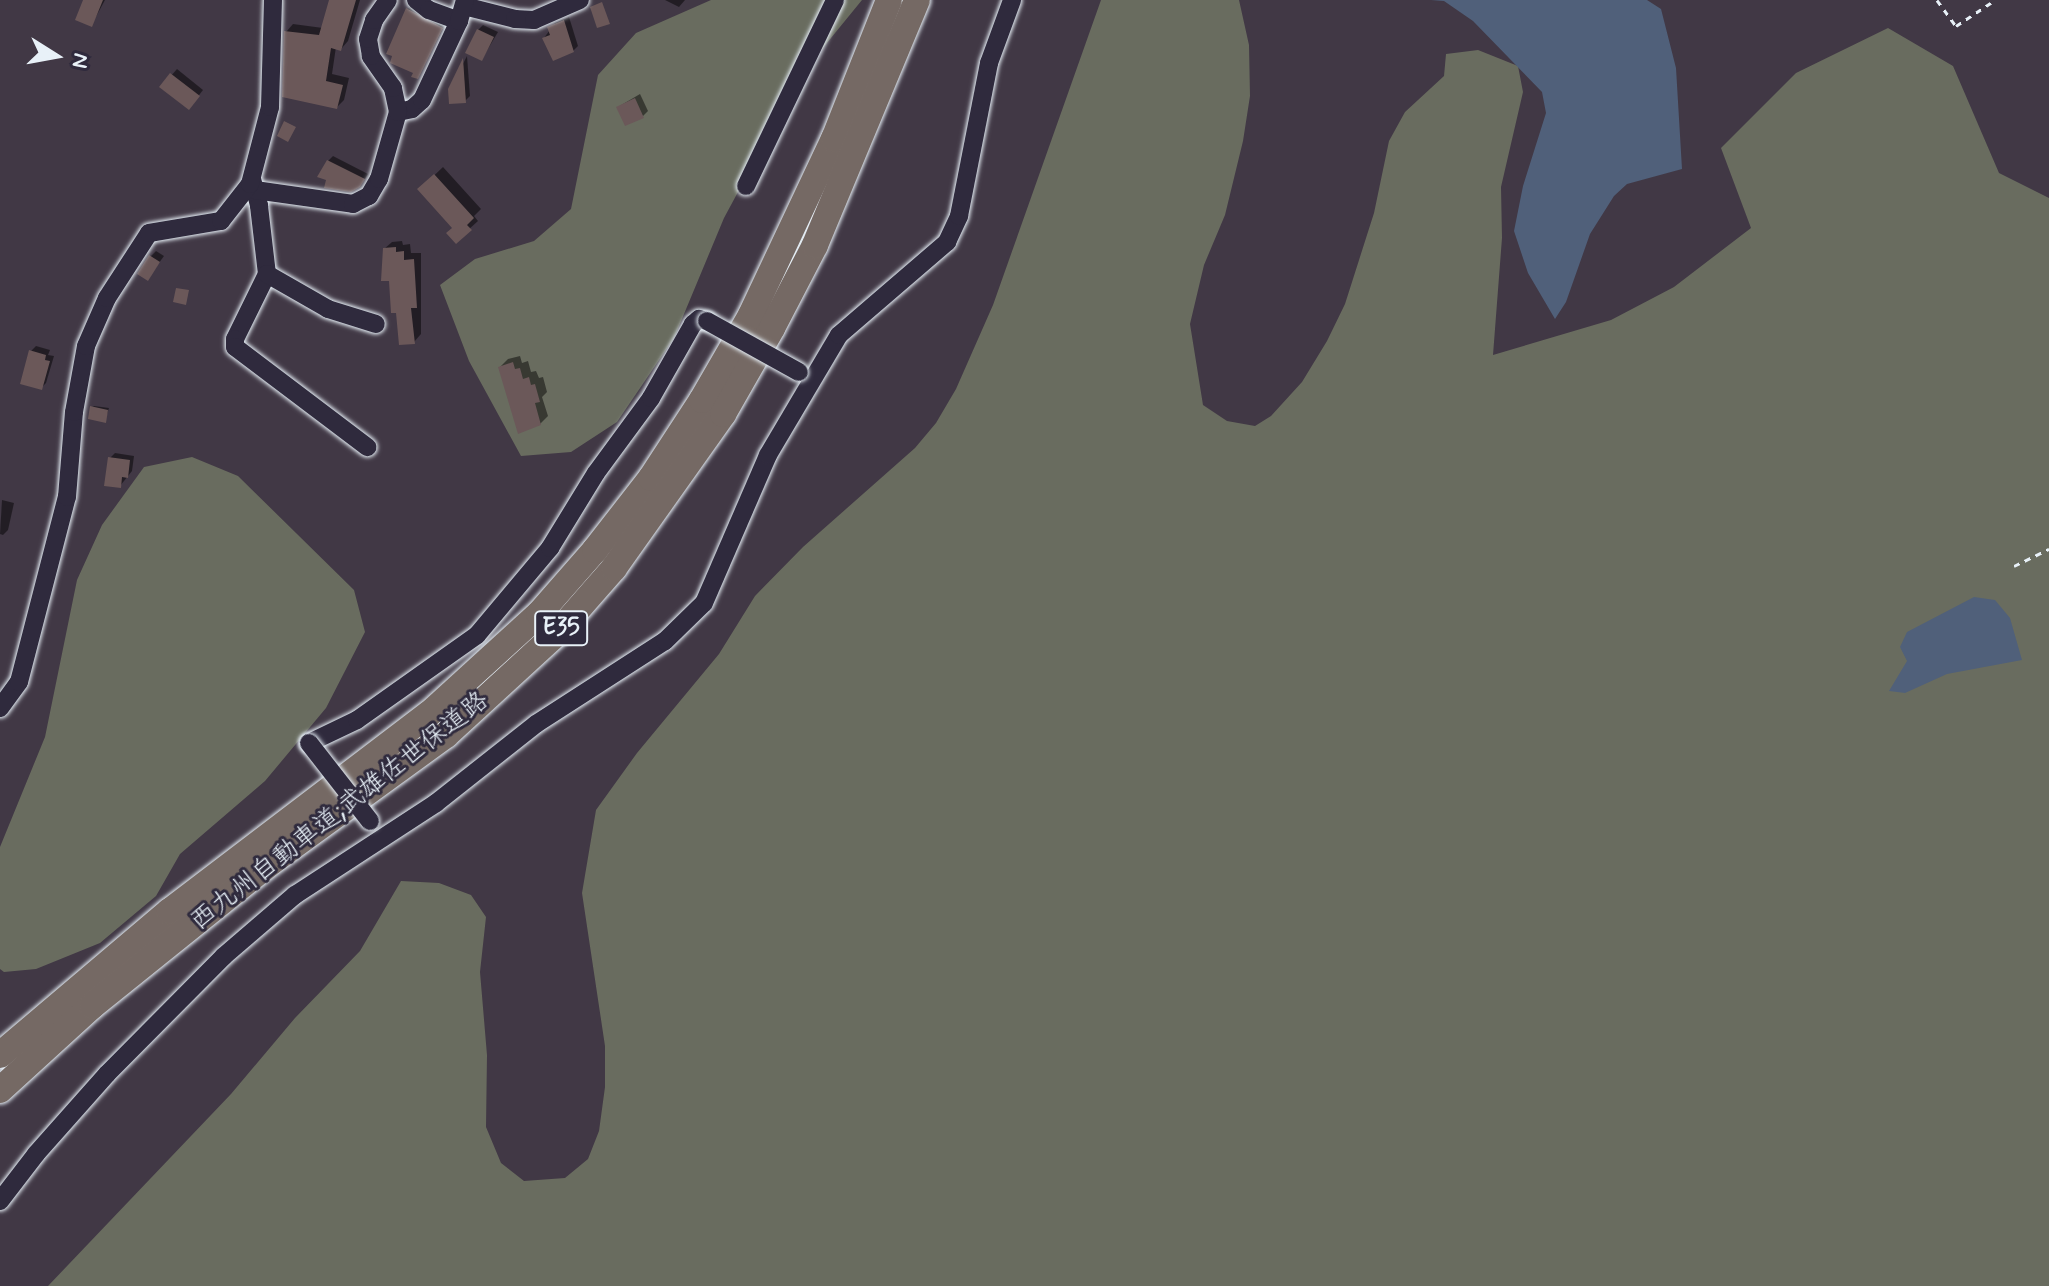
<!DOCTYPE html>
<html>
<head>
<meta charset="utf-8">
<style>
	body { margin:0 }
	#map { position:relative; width:2049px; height:1286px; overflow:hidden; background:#413845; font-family:Mynerve,"Klee One",sans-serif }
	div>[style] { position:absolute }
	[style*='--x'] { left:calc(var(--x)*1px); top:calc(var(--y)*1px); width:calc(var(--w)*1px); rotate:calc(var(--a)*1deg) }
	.green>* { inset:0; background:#696c5f }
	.water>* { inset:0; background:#50607a }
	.shadow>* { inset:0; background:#0007 }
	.building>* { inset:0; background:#6b5859 }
	.path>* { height:3px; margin-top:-1.5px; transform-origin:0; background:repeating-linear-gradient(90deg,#e8f1f8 0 6px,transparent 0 12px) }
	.roads { filter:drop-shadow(0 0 2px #e8f1f8) drop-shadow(0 0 2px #e8f1f8) }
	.minor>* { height:18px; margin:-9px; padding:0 9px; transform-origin:9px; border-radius:9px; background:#2f2a3d }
	.highway>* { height:26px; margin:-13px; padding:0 13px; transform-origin:13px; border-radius:13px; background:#756964 }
	.bridges { filter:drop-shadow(0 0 2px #e8f1f8) drop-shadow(0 0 2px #e8f1f8) }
	.minor-bridge>* { height:18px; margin:-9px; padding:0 9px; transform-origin:9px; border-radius:9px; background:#2f2a3d }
	span { translate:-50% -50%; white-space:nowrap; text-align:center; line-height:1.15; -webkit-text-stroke:6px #2f2a3d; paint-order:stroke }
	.shield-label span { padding:2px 6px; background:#2f2a3d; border:2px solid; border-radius:6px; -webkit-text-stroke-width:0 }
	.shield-label { font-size:24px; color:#e8f1f8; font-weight:700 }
	.street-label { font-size:26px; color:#e8f1f8 }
	.north { position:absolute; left:16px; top:16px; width:80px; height:80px; -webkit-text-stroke:6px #2f2a3d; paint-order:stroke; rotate:101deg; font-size:22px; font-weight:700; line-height:32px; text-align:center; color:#e8f1f8 }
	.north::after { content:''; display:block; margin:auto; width:28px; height:36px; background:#e8f1f8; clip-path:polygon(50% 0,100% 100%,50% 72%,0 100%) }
</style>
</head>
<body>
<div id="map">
	<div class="green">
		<div style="clip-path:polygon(711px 0,862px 0,822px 49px,779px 116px,724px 218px,674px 338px,617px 422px,571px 452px,521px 456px,469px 361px,440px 285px,475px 259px,534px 241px,571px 209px,598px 75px,636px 33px)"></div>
		<div style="clip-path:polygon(1101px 0,1239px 0,1249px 45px,1250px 96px,1243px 141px,1225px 215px,1204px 265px,1190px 324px,1203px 405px,1227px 421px,1255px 426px,1271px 416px,1302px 382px,1327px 341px,1345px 304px,1374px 213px,1389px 141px,1405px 112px,1444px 76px,1446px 54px,1478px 50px,1518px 66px,1523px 92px,1501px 187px,1502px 238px,1493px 355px,1611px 320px,1674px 287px,1751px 228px,1721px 148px,1796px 73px,1888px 28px,1953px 66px,1999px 173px,2049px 198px,2049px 1286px,48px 1286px,231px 1094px,295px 1018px,360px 951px,401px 881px,439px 883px,471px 895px,486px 917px,480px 972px,487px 1055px,486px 1127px,501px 1163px,524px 1181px,565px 1178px,588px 1159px,599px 1131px,605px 1087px,605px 1046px,582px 893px,596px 810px,637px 753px,719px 654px,755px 596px,803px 547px,915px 448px,936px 423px,956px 389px,993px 305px)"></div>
		<div style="clip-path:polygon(192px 457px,238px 476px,354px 590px,365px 632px,326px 708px,265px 781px,180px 854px,156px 896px,100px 943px,36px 969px,4px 972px,0 969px,0 847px,45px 737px,77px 580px,102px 525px,144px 467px)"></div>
	</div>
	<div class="water">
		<div style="clip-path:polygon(1431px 0,1647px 0,1661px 9px,1676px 68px,1682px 169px,1627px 184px,1614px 196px,1590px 234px,1566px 302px,1555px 319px,1528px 273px,1514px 231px,1523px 186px,1546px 113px,1542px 92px,1473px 21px,1444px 1px)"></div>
		<div style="clip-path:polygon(1974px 597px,1995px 600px,2010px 618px,2022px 660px,1947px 674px,1905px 693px,1889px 691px,1907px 661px,1900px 647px,1907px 632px)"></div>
	</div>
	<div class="shadow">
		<div style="clip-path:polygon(85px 0,105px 0,92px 24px)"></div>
		<div style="clip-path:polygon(331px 0,360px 0,348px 41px,341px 49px,336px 47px,332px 74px,349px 78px,344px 100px,337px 107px,286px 32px,293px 24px,323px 28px)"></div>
		<div style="clip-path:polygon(665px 0,685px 0,679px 7px)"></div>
		<div style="clip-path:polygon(412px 4px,446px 23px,418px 77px,408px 9px)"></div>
		<div style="clip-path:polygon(569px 17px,578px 46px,573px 51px,544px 38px,555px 23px)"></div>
		<div style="clip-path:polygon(483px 25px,498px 32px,482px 59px,478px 30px)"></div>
		<div style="clip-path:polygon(467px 56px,470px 96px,465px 101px,450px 89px)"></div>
		<div style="clip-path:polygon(177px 69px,203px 90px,193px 103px,162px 86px)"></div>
		<div style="clip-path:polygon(640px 94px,648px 111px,643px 116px,618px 107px)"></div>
		<div style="clip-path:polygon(333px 156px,368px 174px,365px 179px,359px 185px,328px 161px)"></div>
		<div style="clip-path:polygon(443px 167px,481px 209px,474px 216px,478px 221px,456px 241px,455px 228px,420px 189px)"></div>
		<div style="clip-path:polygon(402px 241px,403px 245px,410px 244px,411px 253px,421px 253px,421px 334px,414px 342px,398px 310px,384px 249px,392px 242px)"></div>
		<div style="clip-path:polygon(156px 251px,164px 256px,148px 278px,151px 256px)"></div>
		<div style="clip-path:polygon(36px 346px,50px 350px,48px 355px,54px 356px,46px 383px,41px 388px,31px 351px)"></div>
		<div style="clip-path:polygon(520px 356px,522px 363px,528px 361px,531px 372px,536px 371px,539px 378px,543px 377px,547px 392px,542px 397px,548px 416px,540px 424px,500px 367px,508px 359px)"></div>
		<div style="clip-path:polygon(94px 406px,109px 408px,105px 420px,92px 407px)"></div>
		<div style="clip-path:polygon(115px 453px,134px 456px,132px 471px,120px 486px,110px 458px)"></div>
		<div style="clip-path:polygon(2px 500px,14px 503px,8px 530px,3px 535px,0 534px)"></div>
	</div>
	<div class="building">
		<div style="clip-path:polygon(83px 0,103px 0,92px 27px,75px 20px)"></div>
		<div style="clip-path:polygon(329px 0,356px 0,341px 51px,331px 48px,326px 81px,343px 85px,337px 109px,282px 97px,284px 31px,319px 35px)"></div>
		<div style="clip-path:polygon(602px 2px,610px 24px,597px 28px,590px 7px)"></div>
		<div style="clip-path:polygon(406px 8px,443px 28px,418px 79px,411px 77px,413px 73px,390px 63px,392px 56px,386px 54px)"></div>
		<div style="clip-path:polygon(564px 20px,574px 52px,553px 61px,542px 38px,550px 35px,547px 27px)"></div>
		<div style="clip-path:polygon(477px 29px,494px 37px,482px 61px,465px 53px)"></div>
		<div style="clip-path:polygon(463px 58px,466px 103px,449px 104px,448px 89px)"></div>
		<div style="clip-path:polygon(170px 73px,200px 96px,189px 110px,159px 87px)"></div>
		<div style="clip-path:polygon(635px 98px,644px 118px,625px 126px,616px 107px)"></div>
		<div style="clip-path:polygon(284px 121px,296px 127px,288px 142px,277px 136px)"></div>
		<div style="clip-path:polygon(327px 160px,365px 179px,360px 187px,351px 192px,324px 188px,326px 180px,317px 177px)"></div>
		<div style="clip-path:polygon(434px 174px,474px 218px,467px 225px,472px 230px,456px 244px,446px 233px,452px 228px,417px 189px)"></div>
		<div style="clip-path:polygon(396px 247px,396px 252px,404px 251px,404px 260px,414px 259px,417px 308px,411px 308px,415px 344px,399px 345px,396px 313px,391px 313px,389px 281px,381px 281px,383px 248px)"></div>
		<div style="clip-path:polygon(149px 255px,160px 262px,148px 281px,137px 274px)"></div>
		<div style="clip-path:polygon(176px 288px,189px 290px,186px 305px,173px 302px)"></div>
		<div style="clip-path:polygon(29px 350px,46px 355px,45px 360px,50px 361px,42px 390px,20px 384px)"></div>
		<div style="clip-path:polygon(513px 362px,515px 369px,520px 368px,523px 379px,529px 377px,531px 385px,535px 384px,540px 402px,535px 403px,541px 425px,518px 434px,498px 367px)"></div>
		<div style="clip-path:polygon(90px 406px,108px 410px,106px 423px,88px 419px)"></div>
		<div style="clip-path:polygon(108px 457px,130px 460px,128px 478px,122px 477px,121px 488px,104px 486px)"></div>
	</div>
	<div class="path">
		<div style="--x:1937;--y:0;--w:32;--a:54"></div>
		<div style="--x:1956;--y:26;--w:47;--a:-33.7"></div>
		<div style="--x:2014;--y:566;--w:39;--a:-26"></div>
	</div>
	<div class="roads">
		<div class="minor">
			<div style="--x:416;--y:0;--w:16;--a:38"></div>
			<div style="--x:429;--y:10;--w:32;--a:20"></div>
			<div style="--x:464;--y:6;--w:53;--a:14.3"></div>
			<div style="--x:515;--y:19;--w:19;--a:3"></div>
			<div style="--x:534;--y:20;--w:50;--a:-23.5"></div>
			<div style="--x:398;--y:112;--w:14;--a:-12"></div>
			<div style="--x:412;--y:109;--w:13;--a:-42"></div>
			<div style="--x:422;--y:100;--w:87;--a:-64.9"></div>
			<div style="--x:459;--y:21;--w:22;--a:-74"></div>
			<div style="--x:252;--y:179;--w:28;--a:75"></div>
			<div style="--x:259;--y:206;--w:68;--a:83.3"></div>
			<div style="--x:267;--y:274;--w:72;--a:116.2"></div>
			<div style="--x:235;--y:339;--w:8;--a:90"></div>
			<div style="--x:235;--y:347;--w:166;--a:37.1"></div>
			<div style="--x:746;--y:186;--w:206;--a:-64.4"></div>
			<div style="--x:255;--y:190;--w:99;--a:8.1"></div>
			<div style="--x:353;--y:204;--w:18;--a:-27"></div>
			<div style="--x:369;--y:196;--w:20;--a:-60"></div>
			<div style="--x:379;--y:179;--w:70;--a:-74.2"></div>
			<div style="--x:398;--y:112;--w:25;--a:-102"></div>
			<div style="--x:393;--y:88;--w:39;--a:-125"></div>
			<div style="--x:371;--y:56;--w:17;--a:-100"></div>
			<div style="--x:368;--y:39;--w:20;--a:-72"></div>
			<div style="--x:374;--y:20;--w:24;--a:-55"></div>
			<div style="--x:267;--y:274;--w:70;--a:29.8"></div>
			<div style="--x:328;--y:309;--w:50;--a:17.4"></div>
			<div style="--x:0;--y:708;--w:32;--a:-54"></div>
			<div style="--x:19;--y:682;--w:191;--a:-75.5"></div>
			<div style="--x:67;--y:497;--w:85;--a:-85.3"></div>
			<div style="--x:74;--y:412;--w:67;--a:-79.7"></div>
			<div style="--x:86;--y:346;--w:52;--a:-66.4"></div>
			<div style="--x:107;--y:298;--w:77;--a:-57.1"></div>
			<div style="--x:149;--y:233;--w:73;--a:-9.5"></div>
			<div style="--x:221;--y:221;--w:47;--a:-51.9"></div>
			<div style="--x:250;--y:184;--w:80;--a:-75.4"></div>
			<div style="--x:270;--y:107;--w:107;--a:-88.4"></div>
			<div style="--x:309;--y:743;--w:53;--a:-25.6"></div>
			<div style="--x:357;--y:720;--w:147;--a:-35.3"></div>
			<div style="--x:477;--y:635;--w:114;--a:-50"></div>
			<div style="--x:550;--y:548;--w:88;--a:-58.5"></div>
			<div style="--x:596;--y:473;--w:93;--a:-53.7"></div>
			<div style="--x:651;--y:398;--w:85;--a:-60.4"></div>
			<div style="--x:693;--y:324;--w:8;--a:-40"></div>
			<div style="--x:699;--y:319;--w:8;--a:14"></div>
			<div style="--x:0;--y:1201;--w:59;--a:-52.5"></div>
			<div style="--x:36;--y:1154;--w:107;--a:-48.4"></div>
			<div style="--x:107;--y:1074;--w:166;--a:-45.2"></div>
			<div style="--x:224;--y:956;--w:94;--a:-40.7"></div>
			<div style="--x:295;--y:895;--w:168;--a:-33.1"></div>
			<div style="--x:436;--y:803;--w:127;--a:-38.3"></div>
			<div style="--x:536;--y:724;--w:153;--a:-32.8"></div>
			<div style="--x:665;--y:641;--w:54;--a:-44.3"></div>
			<div style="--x:704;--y:603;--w:161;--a:-66.6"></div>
			<div style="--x:768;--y:455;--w:139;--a:-59.4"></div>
			<div style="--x:839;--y:335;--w:143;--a:-40.7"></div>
			<div style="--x:947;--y:242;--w:29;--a:-65"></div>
			<div style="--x:959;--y:216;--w:156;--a:-78.9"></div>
			<div style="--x:989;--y:63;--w:67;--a:-69.9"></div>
		</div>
		<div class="highway">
			<div style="--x:0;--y:1055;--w:223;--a:-40.3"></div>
			<div style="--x:170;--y:911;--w:325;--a:-37.3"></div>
			<div style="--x:429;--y:714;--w:149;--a:-42.3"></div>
			<div style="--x:539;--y:614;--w:85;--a:-48.8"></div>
			<div style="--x:595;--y:550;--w:91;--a:-52.1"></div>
			<div style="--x:651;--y:478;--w:93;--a:-56.8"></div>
			<div style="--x:702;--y:400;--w:98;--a:-60"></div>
			<div style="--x:751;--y:315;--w:195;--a:-64.8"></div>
			<div style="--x:834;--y:139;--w:149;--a:-68.4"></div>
			<div style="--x:0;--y:1090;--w:125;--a:-42.4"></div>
			<div style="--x:92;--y:1006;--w:230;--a:-38.8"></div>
			<div style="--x:271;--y:862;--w:216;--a:-36"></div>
			<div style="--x:446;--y:735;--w:152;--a:-42.6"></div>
			<div style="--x:558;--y:632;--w:85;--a:-48.8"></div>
			<div style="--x:614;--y:568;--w:189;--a:-54.7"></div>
			<div style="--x:723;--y:414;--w:99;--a:-60.3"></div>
			<div style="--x:772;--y:328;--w:93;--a:-62.6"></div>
			<div style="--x:815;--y:245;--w:265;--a:-67.4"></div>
		</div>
	</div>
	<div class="bridges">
		<div class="minor-bridge">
			<div style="--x:707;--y:321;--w:105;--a:29"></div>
			<div style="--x:309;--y:743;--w:99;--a:52"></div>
		</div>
	</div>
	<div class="shield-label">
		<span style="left:561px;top:628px">E35</span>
	</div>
	<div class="street-label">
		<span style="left:340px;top:812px;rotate:-38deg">西九州自動車道;武雄佐世保道路</span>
	</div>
	<div class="north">N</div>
</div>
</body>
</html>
